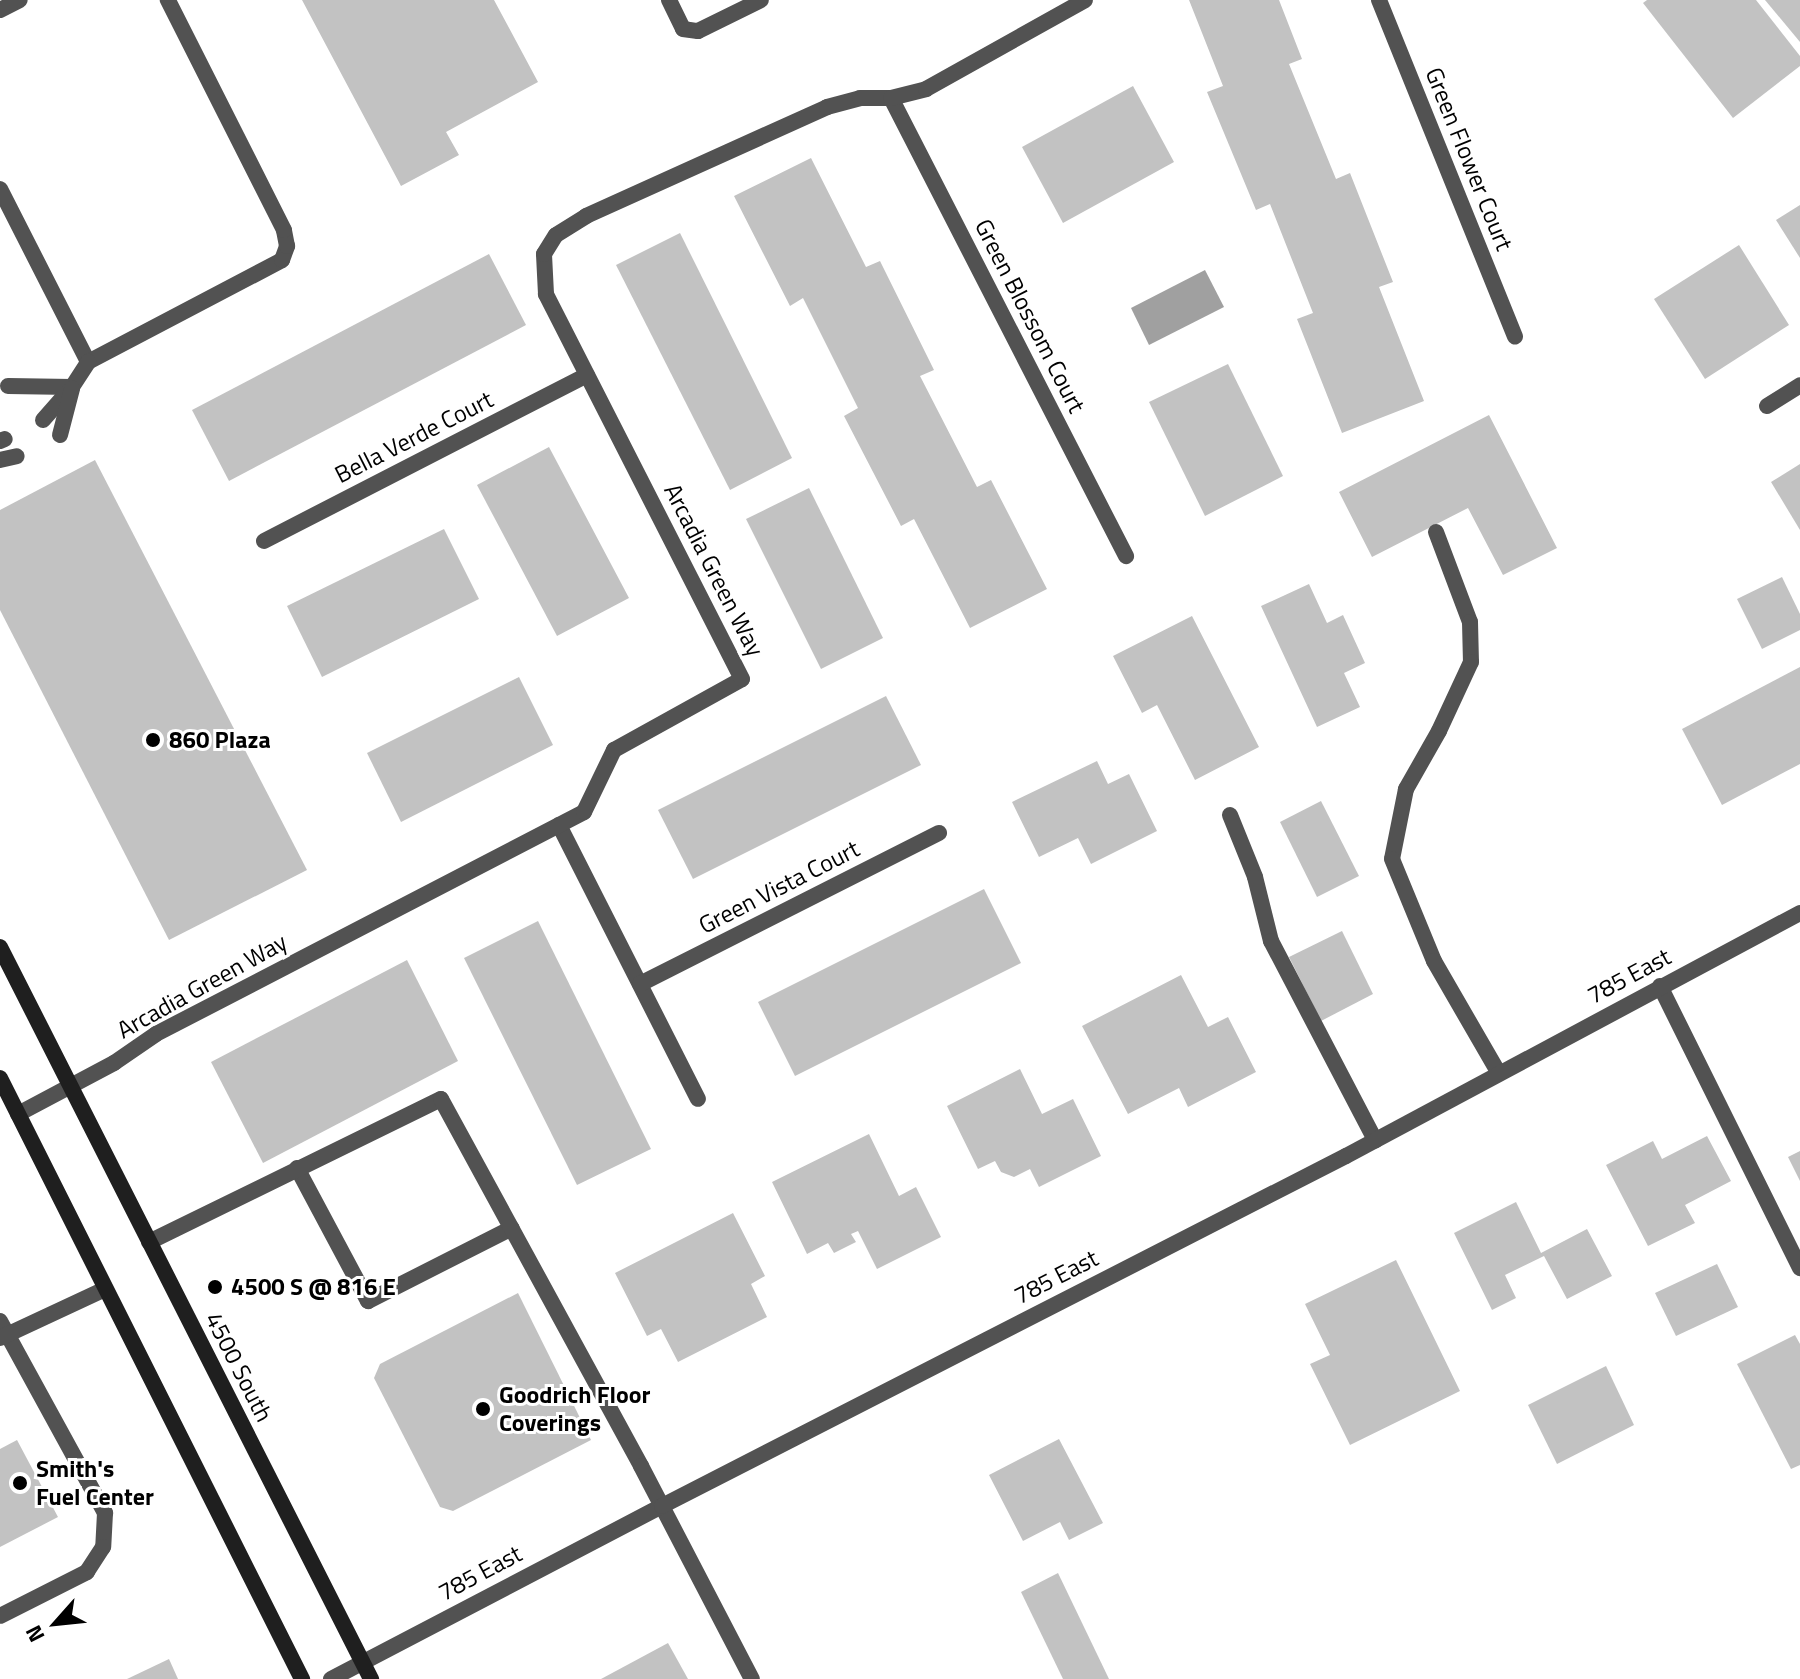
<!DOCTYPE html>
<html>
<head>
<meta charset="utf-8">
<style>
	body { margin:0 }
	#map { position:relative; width:1800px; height:1679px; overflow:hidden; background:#fff; font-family:"Titillium Web",sans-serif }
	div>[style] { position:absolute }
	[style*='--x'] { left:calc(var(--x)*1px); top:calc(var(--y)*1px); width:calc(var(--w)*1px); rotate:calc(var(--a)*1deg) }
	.water>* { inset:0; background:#a0a0a0 }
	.building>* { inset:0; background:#c2c2c2 }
	.service>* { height:16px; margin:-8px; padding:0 8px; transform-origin:8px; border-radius:8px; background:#525252 }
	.minor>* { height:16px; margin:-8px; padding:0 8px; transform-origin:8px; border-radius:8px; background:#525252 }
	.secondary>* { height:16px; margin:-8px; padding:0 8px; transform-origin:8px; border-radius:8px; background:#1f1f1f }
	.dots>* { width:22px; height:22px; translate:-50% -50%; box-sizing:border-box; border:4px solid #fff; border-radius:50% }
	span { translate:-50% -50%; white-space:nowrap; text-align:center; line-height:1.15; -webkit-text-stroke:6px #fff; paint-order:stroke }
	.street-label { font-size:24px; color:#000 }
	.poi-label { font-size:24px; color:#000; font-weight:700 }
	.left { translate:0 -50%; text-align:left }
	.north { position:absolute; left:16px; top:1583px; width:80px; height:80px; -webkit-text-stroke:6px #fff; paint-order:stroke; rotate:243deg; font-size:22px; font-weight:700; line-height:32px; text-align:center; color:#000 }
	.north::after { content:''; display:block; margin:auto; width:28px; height:36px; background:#000; clip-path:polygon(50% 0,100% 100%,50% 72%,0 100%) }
</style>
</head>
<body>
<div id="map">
	<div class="water">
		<div style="clip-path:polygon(1205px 270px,1224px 307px,1149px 345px,1131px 308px)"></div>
	</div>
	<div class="building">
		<div style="clip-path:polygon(302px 0,494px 0,538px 82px,446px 132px,459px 155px,401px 186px)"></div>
		<div style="clip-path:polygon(1189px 0,1279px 0,1302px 59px,1289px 64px,1336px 179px,1350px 173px,1393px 282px,1379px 287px,1424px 401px,1342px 433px,1297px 319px,1313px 313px,1270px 204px,1256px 210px,1207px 92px,1223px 86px)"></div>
		<div style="clip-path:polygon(1647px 0,1756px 0,1800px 56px,1800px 66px,1733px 118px,1643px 3px)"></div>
		<div style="clip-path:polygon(1765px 0,1800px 0,1800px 42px)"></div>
		<div style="clip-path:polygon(1133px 86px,1174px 162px,1063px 223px,1022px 147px)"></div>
		<div style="clip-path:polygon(811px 158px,866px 267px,880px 261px,934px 370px,920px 376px,977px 487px,991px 480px,1047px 589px,970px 628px,914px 519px,901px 526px,844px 416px,858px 408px,803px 298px,790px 306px,734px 196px)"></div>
		<div style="clip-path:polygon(1800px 205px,1800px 258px,1776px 220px)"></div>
		<div style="clip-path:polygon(680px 233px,792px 458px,730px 490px,616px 265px)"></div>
		<div style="clip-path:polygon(1739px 245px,1789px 325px,1705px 379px,1654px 299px)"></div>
		<div style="clip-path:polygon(489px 254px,526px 325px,229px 481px,192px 410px)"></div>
		<div style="clip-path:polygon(1228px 364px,1283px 476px,1205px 516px,1149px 402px)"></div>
		<div style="clip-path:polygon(1489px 415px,1557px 548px,1503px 575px,1468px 508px,1372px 557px,1339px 492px)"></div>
		<div style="clip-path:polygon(549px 447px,629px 598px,557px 636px,477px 485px)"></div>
		<div style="clip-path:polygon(95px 460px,307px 870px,169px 940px,0 610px,0 510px)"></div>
		<div style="clip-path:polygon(1800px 464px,1800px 530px,1771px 482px)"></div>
		<div style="clip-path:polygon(809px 488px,883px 638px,821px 669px,746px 519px)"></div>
		<div style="clip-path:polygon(444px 529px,479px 599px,322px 677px,287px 606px)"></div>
		<div style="clip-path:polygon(1782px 577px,1800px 614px,1800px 630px,1762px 649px,1737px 599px)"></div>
		<div style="clip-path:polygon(1309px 584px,1327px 623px,1343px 615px,1365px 663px,1344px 673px,1360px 707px,1317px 727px,1261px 606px)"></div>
		<div style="clip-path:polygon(1192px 616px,1259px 747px,1195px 780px,1157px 705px,1142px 713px,1113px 656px)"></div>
		<div style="clip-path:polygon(1800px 667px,1800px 764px,1722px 805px,1682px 729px)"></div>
		<div style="clip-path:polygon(519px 677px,553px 745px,401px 822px,367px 753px)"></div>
		<div style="clip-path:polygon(886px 696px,921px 765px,693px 879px,658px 810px)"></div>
		<div style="clip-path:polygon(1097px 761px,1108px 784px,1129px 774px,1157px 831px,1091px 864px,1078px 838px,1039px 857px,1012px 802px)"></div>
		<div style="clip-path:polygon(1321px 801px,1359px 876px,1317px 897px,1280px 822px)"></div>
		<div style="clip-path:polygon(984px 889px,1021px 963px,795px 1076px,758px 1002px)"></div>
		<div style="clip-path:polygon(538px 921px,651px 1149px,577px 1185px,464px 958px)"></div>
		<div style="clip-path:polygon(1342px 931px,1373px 994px,1321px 1021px,1289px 957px)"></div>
		<div style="clip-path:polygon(407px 960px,458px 1061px,263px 1163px,211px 1062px)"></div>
		<div style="clip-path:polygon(1181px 975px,1208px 1027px,1228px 1017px,1256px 1072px,1188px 1107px,1179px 1088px,1128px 1114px,1082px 1026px)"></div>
		<div style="clip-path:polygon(1020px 1069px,1042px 1114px,1073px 1099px,1101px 1156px,1039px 1187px,1030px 1169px,1014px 1177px,1001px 1172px,995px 1161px,978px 1169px,947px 1106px)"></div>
		<div style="clip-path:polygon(869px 1134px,899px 1196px,916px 1187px,941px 1237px,877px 1269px,858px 1231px,851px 1234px,856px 1242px,834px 1253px,828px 1243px,807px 1254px,772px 1182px)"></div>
		<div style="clip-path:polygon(1707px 1136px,1731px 1181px,1685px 1205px,1695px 1223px,1648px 1246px,1606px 1165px,1653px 1141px,1662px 1159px)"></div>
		<div style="clip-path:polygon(1800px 1151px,1800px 1181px,1788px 1157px)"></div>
		<div style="clip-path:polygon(1516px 1202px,1541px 1253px,1587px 1229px,1612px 1276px,1567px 1299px,1544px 1256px,1505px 1275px,1516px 1298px,1492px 1310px,1454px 1233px)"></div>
		<div style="clip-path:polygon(733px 1213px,765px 1276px,751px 1284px,767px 1317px,678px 1362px,661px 1329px,647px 1336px,615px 1273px)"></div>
		<div style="clip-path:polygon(1396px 1260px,1460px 1391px,1350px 1445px,1310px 1364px,1330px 1355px,1305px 1304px)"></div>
		<div style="clip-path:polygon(1717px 1264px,1738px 1307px,1676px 1336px,1655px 1293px)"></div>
		<div style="clip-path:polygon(518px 1293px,591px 1440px,453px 1511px,440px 1507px,374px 1378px,380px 1364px)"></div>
		<div style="clip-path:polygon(1795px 1335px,1800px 1344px,1800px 1465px,1791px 1469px,1737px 1364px)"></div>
		<div style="clip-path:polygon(1606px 1366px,1634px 1425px,1557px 1464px,1528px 1405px)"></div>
		<div style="clip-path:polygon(1059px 1439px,1103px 1523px,1069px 1540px,1060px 1522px,1023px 1541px,989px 1475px)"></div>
		<div style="clip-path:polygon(17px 1440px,58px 1517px,0 1547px,0 1449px)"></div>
		<div style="clip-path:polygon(1058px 1573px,1109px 1679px,1063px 1679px,1021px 1592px)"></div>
		<div style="clip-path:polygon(668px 1643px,688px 1679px,601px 1679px)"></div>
		<div style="clip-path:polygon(169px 1659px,178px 1679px,127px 1679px)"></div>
	</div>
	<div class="service">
		<div style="--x:669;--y:0;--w:32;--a:64"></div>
		<div style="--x:683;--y:29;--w:15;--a:8"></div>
		<div style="--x:698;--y:31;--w:70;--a:-26.2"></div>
		<div style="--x:0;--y:10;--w:22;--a:-27"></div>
		<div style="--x:0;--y:189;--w:194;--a:63"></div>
		<div style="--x:88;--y:362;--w:219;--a:-27.7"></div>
		<div style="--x:282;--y:260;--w:15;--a:-70"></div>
		<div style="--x:287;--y:246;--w:16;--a:-101"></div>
		<div style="--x:284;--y:230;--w:258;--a:-116.8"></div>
		<div style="--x:8;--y:386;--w:64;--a:0.9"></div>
		<div style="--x:1767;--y:406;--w:39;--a:-32"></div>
		<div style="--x:43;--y:420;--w:44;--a:-48.7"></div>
		<div style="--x:72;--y:387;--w:30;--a:-57"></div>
		<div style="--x:60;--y:435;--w:48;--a:-75.4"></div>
		<div style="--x:0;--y:441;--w:5;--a:-22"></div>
		<div style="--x:0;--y:460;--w:17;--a:-13"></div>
		<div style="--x:1436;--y:532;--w:96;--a:69.3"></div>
		<div style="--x:1470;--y:622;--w:40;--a:88.6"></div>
		<div style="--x:1471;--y:662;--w:76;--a:114.9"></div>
		<div style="--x:1439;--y:731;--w:67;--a:119.6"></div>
		<div style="--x:1406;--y:789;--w:71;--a:101.3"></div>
		<div style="--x:1392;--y:859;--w:110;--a:67.6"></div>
		<div style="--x:1434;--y:961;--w:128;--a:60"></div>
		<div style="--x:1230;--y:815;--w:67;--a:68"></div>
		<div style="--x:1255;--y:877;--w:66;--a:76"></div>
		<div style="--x:1271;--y:941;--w:225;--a:62.4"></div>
		<div style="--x:1660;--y:986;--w:315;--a:63.6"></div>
		<div style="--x:297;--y:1168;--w:151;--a:61.9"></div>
		<div style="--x:368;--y:1301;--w:161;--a:-26.9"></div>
		<div style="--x:149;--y:1242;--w:325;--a:-26.1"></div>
		<div style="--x:441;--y:1099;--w:418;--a:61.4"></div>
		<div style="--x:641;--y:1466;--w:240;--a:62.5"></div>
		<div style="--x:0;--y:1321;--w:219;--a:61.3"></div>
		<div style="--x:105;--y:1513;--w:34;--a:93"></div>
		<div style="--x:103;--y:1547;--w:30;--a:123"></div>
		<div style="--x:87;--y:1572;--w:97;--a:153.2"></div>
		<div style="--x:0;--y:1338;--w:116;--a:-25"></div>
	</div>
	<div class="minor">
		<div style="--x:1379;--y:0;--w:363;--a:68"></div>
		<div style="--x:891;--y:98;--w:515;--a:62.84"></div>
		<div style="--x:264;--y:541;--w:363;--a:-27.2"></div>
		<div style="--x:559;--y:825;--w:307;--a:63.1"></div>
		<div style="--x:640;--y:984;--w:335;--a:-26.8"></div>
		<div style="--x:18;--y:1114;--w:109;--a:-28"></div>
		<div style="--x:114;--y:1063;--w:51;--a:-34.6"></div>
		<div style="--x:156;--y:1034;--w:482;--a:-27.4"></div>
		<div style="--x:584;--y:812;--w:69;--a:-64.2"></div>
		<div style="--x:614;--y:750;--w:146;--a:-29"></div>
		<div style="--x:742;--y:679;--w:432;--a:-117"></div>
		<div style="--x:546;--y:294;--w:40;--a:-92.9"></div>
		<div style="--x:544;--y:254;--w:22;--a:-58"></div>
		<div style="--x:556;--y:235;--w:36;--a:-32"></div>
		<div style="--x:586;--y:216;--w:265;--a:-24.3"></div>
		<div style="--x:827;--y:107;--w:34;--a:-15"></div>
		<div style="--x:860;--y:98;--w:31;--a:0"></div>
		<div style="--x:891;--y:98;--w:36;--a:-14"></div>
		<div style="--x:926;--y:89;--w:182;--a:-29.2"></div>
		<div style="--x:331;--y:1679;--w:373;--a:-27.6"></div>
		<div style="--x:662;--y:1506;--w:768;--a:-27.1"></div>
		<div style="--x:1346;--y:1156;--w:515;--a:-28.16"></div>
	</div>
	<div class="secondary">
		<div style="--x:0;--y:947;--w:821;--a:63.12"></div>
		<div style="--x:0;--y:1078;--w:673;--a:63.32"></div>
	</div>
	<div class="dots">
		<div style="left:153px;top:740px;background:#000"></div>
		<div style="left:215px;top:1287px;background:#000"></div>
		<div style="left:483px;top:1409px;background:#000"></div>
		<div style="left:20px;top:1483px;background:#000"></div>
	</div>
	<div class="street-label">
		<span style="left:1469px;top:159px;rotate:68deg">Green Flower Court</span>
		<span style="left:1030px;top:316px;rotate:63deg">Green Blossom Court</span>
		<span style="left:414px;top:437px;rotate:-27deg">Bella Verde Court</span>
		<span style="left:714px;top:570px;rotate:63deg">Arcadia Green Way</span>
		<span style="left:779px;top:887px;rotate:-27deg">Green Vista Court</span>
		<span style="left:1629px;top:976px;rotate:-28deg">785 East</span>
		<span style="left:202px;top:986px;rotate:-29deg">Arcadia Green Way</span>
		<span style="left:1056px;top:1277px;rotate:-27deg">785 East</span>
		<span style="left:239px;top:1367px;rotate:63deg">4500 South</span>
		<span style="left:480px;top:1573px;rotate:-28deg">785 East</span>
	</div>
	<div class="poi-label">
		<span class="left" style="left:169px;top:740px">860 Plaza</span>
		<span class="left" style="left:231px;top:1287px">4500 S @ 816 E</span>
		<span class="left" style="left:499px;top:1409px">Goodrich Floor<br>Coverings</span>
		<span class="left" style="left:36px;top:1483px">Smith's<br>Fuel Center</span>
	</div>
	<div class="north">N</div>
</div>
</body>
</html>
